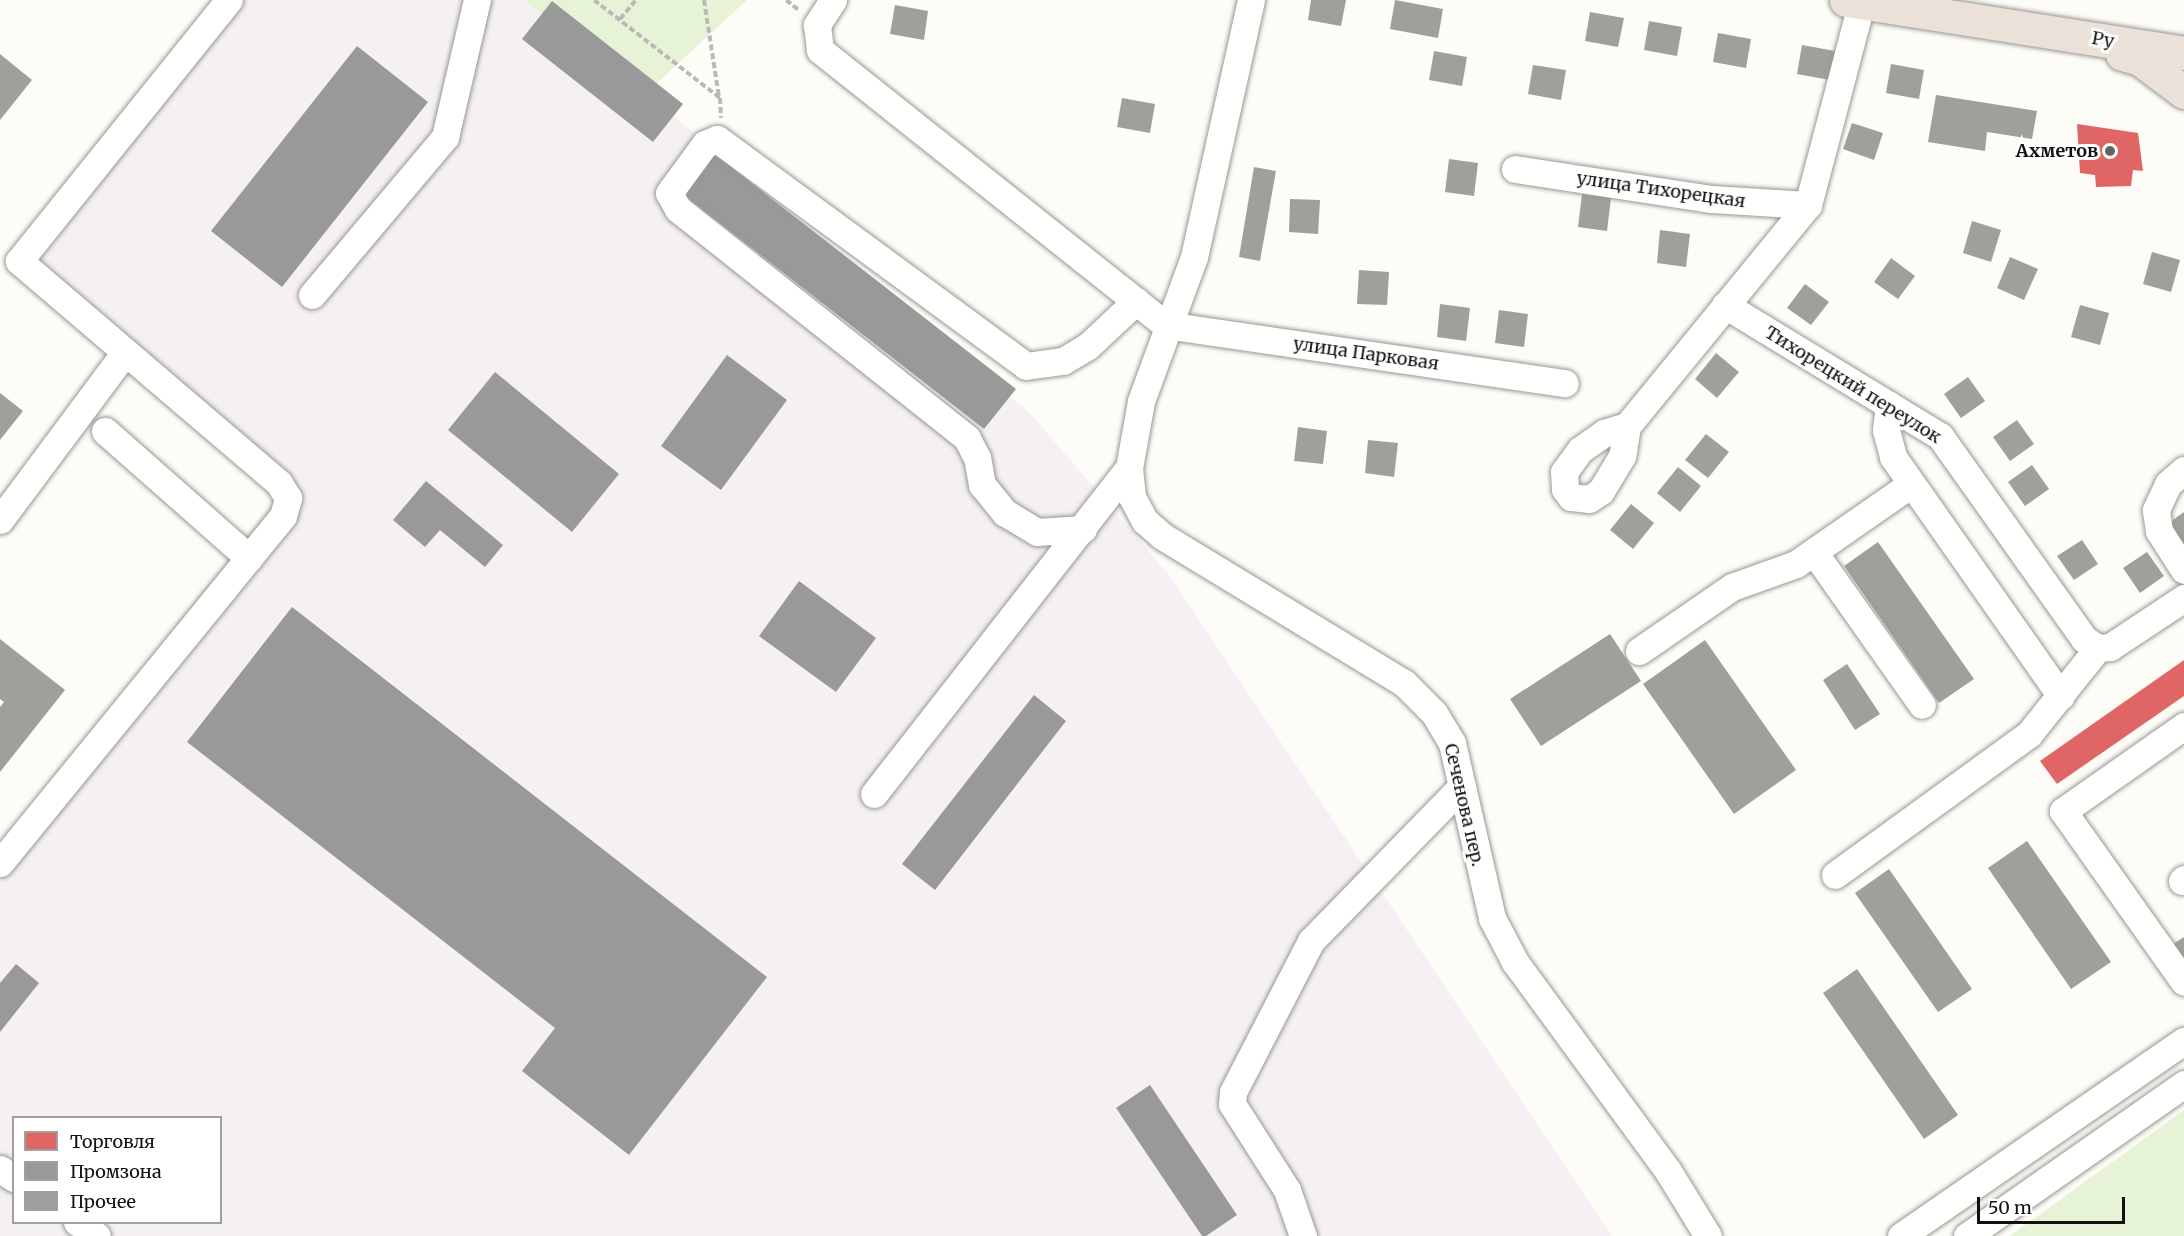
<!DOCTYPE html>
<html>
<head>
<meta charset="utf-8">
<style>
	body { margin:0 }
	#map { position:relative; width:2184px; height:1236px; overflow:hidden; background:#fdfcf7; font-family:Merriweather,serif }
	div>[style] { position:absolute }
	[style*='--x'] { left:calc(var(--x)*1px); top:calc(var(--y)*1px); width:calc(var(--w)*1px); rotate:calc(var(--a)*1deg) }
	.industrial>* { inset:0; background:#f5f0f3 }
	.green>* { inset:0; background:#e7f3d7 }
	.shops>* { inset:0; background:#e06666 }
	.industry>* { inset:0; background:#999 }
	.building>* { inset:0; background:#a19f9c }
	.path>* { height:4px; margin-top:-2px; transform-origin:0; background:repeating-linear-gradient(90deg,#b9b9b8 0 6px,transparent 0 9px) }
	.roads { filter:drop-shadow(0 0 2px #979795) drop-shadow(0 0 2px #979795) }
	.minor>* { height:27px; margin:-13.5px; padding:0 13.5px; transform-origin:13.5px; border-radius:13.5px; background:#fffffe }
	.highway>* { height:33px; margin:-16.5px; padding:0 16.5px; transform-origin:16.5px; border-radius:16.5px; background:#eae1d8 }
	.dots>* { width:16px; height:16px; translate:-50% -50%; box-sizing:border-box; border:3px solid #fff; border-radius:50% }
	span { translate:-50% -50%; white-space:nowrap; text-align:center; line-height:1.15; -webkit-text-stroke:6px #fff; paint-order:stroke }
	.street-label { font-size:18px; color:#111 }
	.poi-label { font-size:18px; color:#111; font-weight:700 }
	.right { translate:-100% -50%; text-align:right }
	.legend { position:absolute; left:12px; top:1116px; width:210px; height:108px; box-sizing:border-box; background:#fff; border:2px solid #a0a0a0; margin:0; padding:8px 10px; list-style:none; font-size:18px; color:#111 }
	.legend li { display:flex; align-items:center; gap:12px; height:30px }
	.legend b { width:30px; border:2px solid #a0a0a0 }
	.scale { position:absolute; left:1977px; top:1197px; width:148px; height:27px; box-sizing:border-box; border:3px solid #111; border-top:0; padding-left:8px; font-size:18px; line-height:21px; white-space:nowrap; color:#111; -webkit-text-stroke:4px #fff; paint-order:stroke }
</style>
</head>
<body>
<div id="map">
	<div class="industrial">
		<div style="clip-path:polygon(evenodd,222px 0,524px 0,661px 106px,1030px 413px,1169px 575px,1612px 1236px,0 1236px,0 848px,289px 482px,28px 267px,222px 0,14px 1118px,220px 1118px,220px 1222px,14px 1222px,14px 1118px)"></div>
	</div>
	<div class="green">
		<div style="clip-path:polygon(524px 0,747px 0,645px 94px)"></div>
		<div style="clip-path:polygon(2184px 1110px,2184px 1236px,2010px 1236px)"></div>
	</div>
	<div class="shops">
		<div style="clip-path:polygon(2077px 124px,2138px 133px,2143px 171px,2133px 170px,2131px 186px,2096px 187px,2095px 175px,2080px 173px)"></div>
		<div style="clip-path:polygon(2184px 660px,2184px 696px,2057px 784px,2040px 761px)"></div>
	</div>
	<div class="industry">
		<div style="clip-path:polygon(552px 1px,683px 104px,653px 142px,522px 39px)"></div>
		<div style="clip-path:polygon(357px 46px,428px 102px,282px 287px,211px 231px)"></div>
		<div style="clip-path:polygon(713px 153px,1016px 389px,984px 429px,681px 193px)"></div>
		<div style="clip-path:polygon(727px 355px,787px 400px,721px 490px,661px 446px)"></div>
		<div style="clip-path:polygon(495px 372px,619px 474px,572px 532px,448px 430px)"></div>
		<div style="clip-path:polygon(426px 481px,503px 545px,485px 567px,440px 530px,425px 547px,393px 520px)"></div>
		<div style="clip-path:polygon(799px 581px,876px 638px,836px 692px,759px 636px)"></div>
		<div style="clip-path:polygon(292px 607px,767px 977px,629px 1155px,522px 1071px,555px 1028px,187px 742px)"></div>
		<div style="clip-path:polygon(1034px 695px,1066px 721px,935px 890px,902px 864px)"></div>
		<div style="clip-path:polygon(16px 964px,39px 983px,0 1032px,0 983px)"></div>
		<div style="clip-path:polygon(1150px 1085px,1237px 1215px,1206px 1236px,1202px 1236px,1116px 1108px)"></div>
	</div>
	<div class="building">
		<div style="clip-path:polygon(1311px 0,1346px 0,1341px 26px,1308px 20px)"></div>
		<div style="clip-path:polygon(1395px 0,1443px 9px,1438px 38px,1390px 29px)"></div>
		<div style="clip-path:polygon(895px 5px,928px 11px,924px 40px,890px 34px)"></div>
		<div style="clip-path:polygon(1590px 12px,1624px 18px,1618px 47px,1585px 41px)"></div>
		<div style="clip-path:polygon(1649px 21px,1682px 27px,1677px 56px,1644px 50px)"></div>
		<div style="clip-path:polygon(1718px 33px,1751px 39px,1746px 68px,1713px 62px)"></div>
		<div style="clip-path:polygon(1802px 45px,1835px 51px,1830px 80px,1797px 74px)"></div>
		<div style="clip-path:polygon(1434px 51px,1467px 57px,1462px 86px,1429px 80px)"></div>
		<div style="clip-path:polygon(0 54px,32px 80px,0 120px)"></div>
		<div style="clip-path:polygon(1891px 64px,1924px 70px,1919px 99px,1886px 93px)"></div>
		<div style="clip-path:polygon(1533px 65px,1566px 70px,1561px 100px,1528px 94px)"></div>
		<div style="clip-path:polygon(1936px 95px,2037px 111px,2032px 139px,1987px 132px,1985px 151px,1928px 142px)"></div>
		<div style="clip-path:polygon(1122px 98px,1155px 104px,1150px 133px,1117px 127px)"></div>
		<div style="clip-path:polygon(1852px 123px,1883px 133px,1874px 160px,1843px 149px)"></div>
		<div style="clip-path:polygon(1449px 159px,1478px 163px,1474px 196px,1445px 192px)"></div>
		<div style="clip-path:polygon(1254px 167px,1276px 171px,1260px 261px,1239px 257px)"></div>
		<div style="clip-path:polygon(1582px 194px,1611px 198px,1607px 231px,1578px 227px)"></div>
		<div style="clip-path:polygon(1290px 199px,1320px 200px,1318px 234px,1289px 232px)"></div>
		<div style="clip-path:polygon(1972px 221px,2001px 230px,1991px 262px,1963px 253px)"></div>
		<div style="clip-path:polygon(1660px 230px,1690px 234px,1686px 267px,1657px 263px)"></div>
		<div style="clip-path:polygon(2152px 252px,2180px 260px,2171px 292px,2143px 284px)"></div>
		<div style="clip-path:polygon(2010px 257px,2038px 269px,2024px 300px,1997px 288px)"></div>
		<div style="clip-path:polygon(1891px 258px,1915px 276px,1898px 299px,1874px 282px)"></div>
		<div style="clip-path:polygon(1359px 270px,1389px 272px,1387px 305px,1357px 304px)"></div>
		<div style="clip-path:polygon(1805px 284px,1829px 302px,1811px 325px,1787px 308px)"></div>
		<div style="clip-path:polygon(1440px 304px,1470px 308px,1466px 341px,1437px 337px)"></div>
		<div style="clip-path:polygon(2080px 305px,2109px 313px,2100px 345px,2071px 337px)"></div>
		<div style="clip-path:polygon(1499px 310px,1528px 314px,1524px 347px,1495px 343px)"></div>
		<div style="clip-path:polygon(1716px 353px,1739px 372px,1717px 398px,1695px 379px)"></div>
		<div style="clip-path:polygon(1968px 377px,1985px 401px,1961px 418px,1944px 394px)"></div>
		<div style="clip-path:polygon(0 393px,23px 411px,0 440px)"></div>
		<div style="clip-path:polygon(2017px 420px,2034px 444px,2010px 461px,1993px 437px)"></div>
		<div style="clip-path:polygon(1298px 427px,1327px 431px,1323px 464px,1294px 461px)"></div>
		<div style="clip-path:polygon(1706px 434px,1729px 452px,1708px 478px,1685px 460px)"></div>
		<div style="clip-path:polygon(1368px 440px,1398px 443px,1394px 477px,1365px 473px)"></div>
		<div style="clip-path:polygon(2032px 465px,2049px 489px,2025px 506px,2008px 482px)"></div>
		<div style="clip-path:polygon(1678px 467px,1701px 486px,1680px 512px,1657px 493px)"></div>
		<div style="clip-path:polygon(1631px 504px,1654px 523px,1633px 549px,1610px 530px)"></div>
		<div style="clip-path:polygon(2184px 512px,2184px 551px,2163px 527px)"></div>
		<div style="clip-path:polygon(2082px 540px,2098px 564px,2074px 580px,2057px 556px)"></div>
		<div style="clip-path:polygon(1878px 542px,1974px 679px,1939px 703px,1844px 566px)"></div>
		<div style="clip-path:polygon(2147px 552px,2164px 576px,2140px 593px,2123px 568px)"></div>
		<div style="clip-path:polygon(1610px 634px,1641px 681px,1541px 746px,1510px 699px)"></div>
		<div style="clip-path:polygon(0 639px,65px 690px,0 772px,0 707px,4px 702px,0 699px)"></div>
		<div style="clip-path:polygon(1705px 640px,1796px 770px,1734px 814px,1643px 684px)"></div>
		<div style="clip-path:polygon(1847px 664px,1880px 714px,1855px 730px,1823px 680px)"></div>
		<div style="clip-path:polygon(2027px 841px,2111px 962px,2071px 989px,1988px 868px)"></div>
		<div style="clip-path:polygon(1889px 869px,1972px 989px,1938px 1012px,1855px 893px)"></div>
		<div style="clip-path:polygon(2184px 937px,2184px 960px,2173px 944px)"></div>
		<div style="clip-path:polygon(1857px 969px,1958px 1115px,1924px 1139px,1823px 993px)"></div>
	</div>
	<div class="path">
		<div style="--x:594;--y:0;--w:160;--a:37.9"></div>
		<div style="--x:720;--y:98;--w:20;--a:87"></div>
		<div style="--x:704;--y:0;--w:98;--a:81.2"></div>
		<div style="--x:786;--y:0;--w:18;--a:38"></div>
		<div style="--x:620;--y:19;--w:25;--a:-50"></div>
	</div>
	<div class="roads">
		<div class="minor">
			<div style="--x:833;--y:0;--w:30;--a:123"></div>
			<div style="--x:817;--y:25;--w:25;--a:83"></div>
			<div style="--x:820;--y:50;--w:442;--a:38.5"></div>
			<div style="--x:1166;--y:325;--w:403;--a:8.3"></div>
			<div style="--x:1515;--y:169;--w:199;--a:8.7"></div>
			<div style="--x:1712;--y:199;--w:96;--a:3.6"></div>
			<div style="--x:312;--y:295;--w:207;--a:-49.9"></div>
			<div style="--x:445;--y:137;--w:141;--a:-76.9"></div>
			<div style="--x:1725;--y:305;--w:252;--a:31.4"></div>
			<div style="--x:1940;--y:436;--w:249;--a:54.6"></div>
			<div style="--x:2084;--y:639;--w:17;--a:33"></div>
			<div style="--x:1889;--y:405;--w:25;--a:97"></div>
			<div style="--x:1886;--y:430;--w:28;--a:75"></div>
			<div style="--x:1893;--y:457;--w:292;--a:54.9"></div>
			<div style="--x:1627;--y:426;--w:30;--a:99"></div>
			<div style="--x:1622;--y:456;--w:41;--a:121"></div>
			<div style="--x:1601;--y:491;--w:14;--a:146"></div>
			<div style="--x:1589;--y:499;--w:18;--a:-174"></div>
			<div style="--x:1571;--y:497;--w:10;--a:-127"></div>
			<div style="--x:1565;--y:489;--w:17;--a:-93"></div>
			<div style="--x:1564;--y:472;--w:27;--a:-54"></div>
			<div style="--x:1580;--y:450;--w:29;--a:-35"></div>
			<div style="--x:1604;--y:433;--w:24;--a:-17"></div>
			<div style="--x:1627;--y:426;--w:286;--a:-50.7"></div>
			<div style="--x:1808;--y:205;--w:212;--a:-75.2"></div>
			<div style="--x:105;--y:431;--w:192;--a:41.4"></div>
			<div style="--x:1129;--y:468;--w:29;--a:84"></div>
			<div style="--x:1132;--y:497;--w:27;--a:62"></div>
			<div style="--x:1145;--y:521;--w:23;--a:41"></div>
			<div style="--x:1162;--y:536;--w:283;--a:31.3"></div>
			<div style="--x:1404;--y:683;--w:42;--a:45"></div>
			<div style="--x:1434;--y:713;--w:35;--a:59"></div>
			<div style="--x:1452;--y:743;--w:180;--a:77.1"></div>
			<div style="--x:1492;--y:918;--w:50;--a:62.4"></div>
			<div style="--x:1515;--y:962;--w:259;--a:53.8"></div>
			<div style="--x:1668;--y:1171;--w:76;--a:58.4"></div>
			<div style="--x:2184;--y:470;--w:21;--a:139"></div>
			<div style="--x:2168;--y:484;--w:29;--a:115"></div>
			<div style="--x:2156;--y:510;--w:21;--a:82"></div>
			<div style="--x:2159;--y:531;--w:46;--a:57.3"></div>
			<div style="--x:0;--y:520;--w:209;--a:-53.3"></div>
			<div style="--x:1083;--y:529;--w:46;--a:176.3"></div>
			<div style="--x:1037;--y:532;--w:37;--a:-149"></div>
			<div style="--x:1005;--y:513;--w:36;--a:-129"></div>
			<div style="--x:982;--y:485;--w:27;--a:-100"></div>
			<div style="--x:977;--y:458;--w:22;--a:-117"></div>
			<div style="--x:967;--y:438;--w:369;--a:-141.6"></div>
			<div style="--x:678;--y:209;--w:18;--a:-119"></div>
			<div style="--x:669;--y:193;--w:61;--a:-53.7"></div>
			<div style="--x:705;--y:144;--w:13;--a:-23"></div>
			<div style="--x:717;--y:139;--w:383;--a:36.3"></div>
			<div style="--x:1026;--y:366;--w:37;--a:-8"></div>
			<div style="--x:1063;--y:361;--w:29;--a:-31"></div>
			<div style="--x:1088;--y:346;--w:66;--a:-43.2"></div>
			<div style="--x:1814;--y:552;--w:187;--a:54.8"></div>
			<div style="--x:1639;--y:651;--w:113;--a:-34.5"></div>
			<div style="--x:1732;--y:587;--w:68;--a:-19.8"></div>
			<div style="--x:1796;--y:564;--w:140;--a:-34.8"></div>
			<div style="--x:2184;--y:726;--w:148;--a:144.9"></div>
			<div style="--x:2063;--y:811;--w:209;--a:54.7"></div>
			<div style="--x:874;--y:794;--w:414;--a:-52"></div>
			<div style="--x:1129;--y:468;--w:68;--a:-79.8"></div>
			<div style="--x:1141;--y:401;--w:153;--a:-69.8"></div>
			<div style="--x:1194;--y:257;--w:263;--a:-77.5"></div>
			<div style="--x:0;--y:863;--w:448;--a:-50.8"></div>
			<div style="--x:283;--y:516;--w:19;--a:-74"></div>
			<div style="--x:288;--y:498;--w:17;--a:-121"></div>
			<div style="--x:279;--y:483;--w:342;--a:-139.5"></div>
			<div style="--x:19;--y:261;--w:335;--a:-51.2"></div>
			<div style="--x:1835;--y:875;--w:240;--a:-36"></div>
			<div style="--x:2029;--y:734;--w:110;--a:-51.3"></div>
			<div style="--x:2098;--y:648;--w:12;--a:-5"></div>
			<div style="--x:2110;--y:647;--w:89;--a:-33.5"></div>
			<div style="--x:2182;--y:881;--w:3;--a:-45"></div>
			<div style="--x:0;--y:1169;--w:17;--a:33"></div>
			<div style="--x:77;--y:1222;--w:24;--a:35"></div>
			<div style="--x:1303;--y:1236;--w:49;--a:-109.2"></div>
			<div style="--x:1287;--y:1190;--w:102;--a:-122.6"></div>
			<div style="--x:1232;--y:1104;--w:12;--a:-85"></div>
			<div style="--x:1233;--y:1092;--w:170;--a:-62.7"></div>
			<div style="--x:1311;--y:941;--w:216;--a:-45.7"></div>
			<div style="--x:1901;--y:1236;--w:344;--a:-34.6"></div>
			<div style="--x:1967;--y:1236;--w:265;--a:-35"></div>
		</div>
		<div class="highway">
			<div style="--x:1846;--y:0;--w:342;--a:8.9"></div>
			<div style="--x:2122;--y:54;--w:19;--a:16"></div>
			<div style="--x:2140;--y:59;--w:55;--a:36.9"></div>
		</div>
	</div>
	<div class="dots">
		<div style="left:2110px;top:151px;background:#646362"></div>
	</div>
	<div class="street-label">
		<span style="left:2103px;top:40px;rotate:10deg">Ру</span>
		<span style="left:1661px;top:190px;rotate:8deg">улица Тихорецкая</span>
		<span style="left:1366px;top:354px;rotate:8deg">улица Парковая</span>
		<span style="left:1853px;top:385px;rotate:32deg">Тихорецкий переулок</span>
		<span style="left:1464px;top:805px;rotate:77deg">Сеченова пер.</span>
	</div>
	<div class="poi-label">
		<span class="right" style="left:2098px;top:151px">Ахметов</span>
	</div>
	<ul class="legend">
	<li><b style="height:16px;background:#e06666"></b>Торговля</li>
	<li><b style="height:16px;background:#999"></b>Промзона</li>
	<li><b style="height:16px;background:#a19f9c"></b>Прочее</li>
	</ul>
	<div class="scale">50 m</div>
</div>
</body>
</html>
